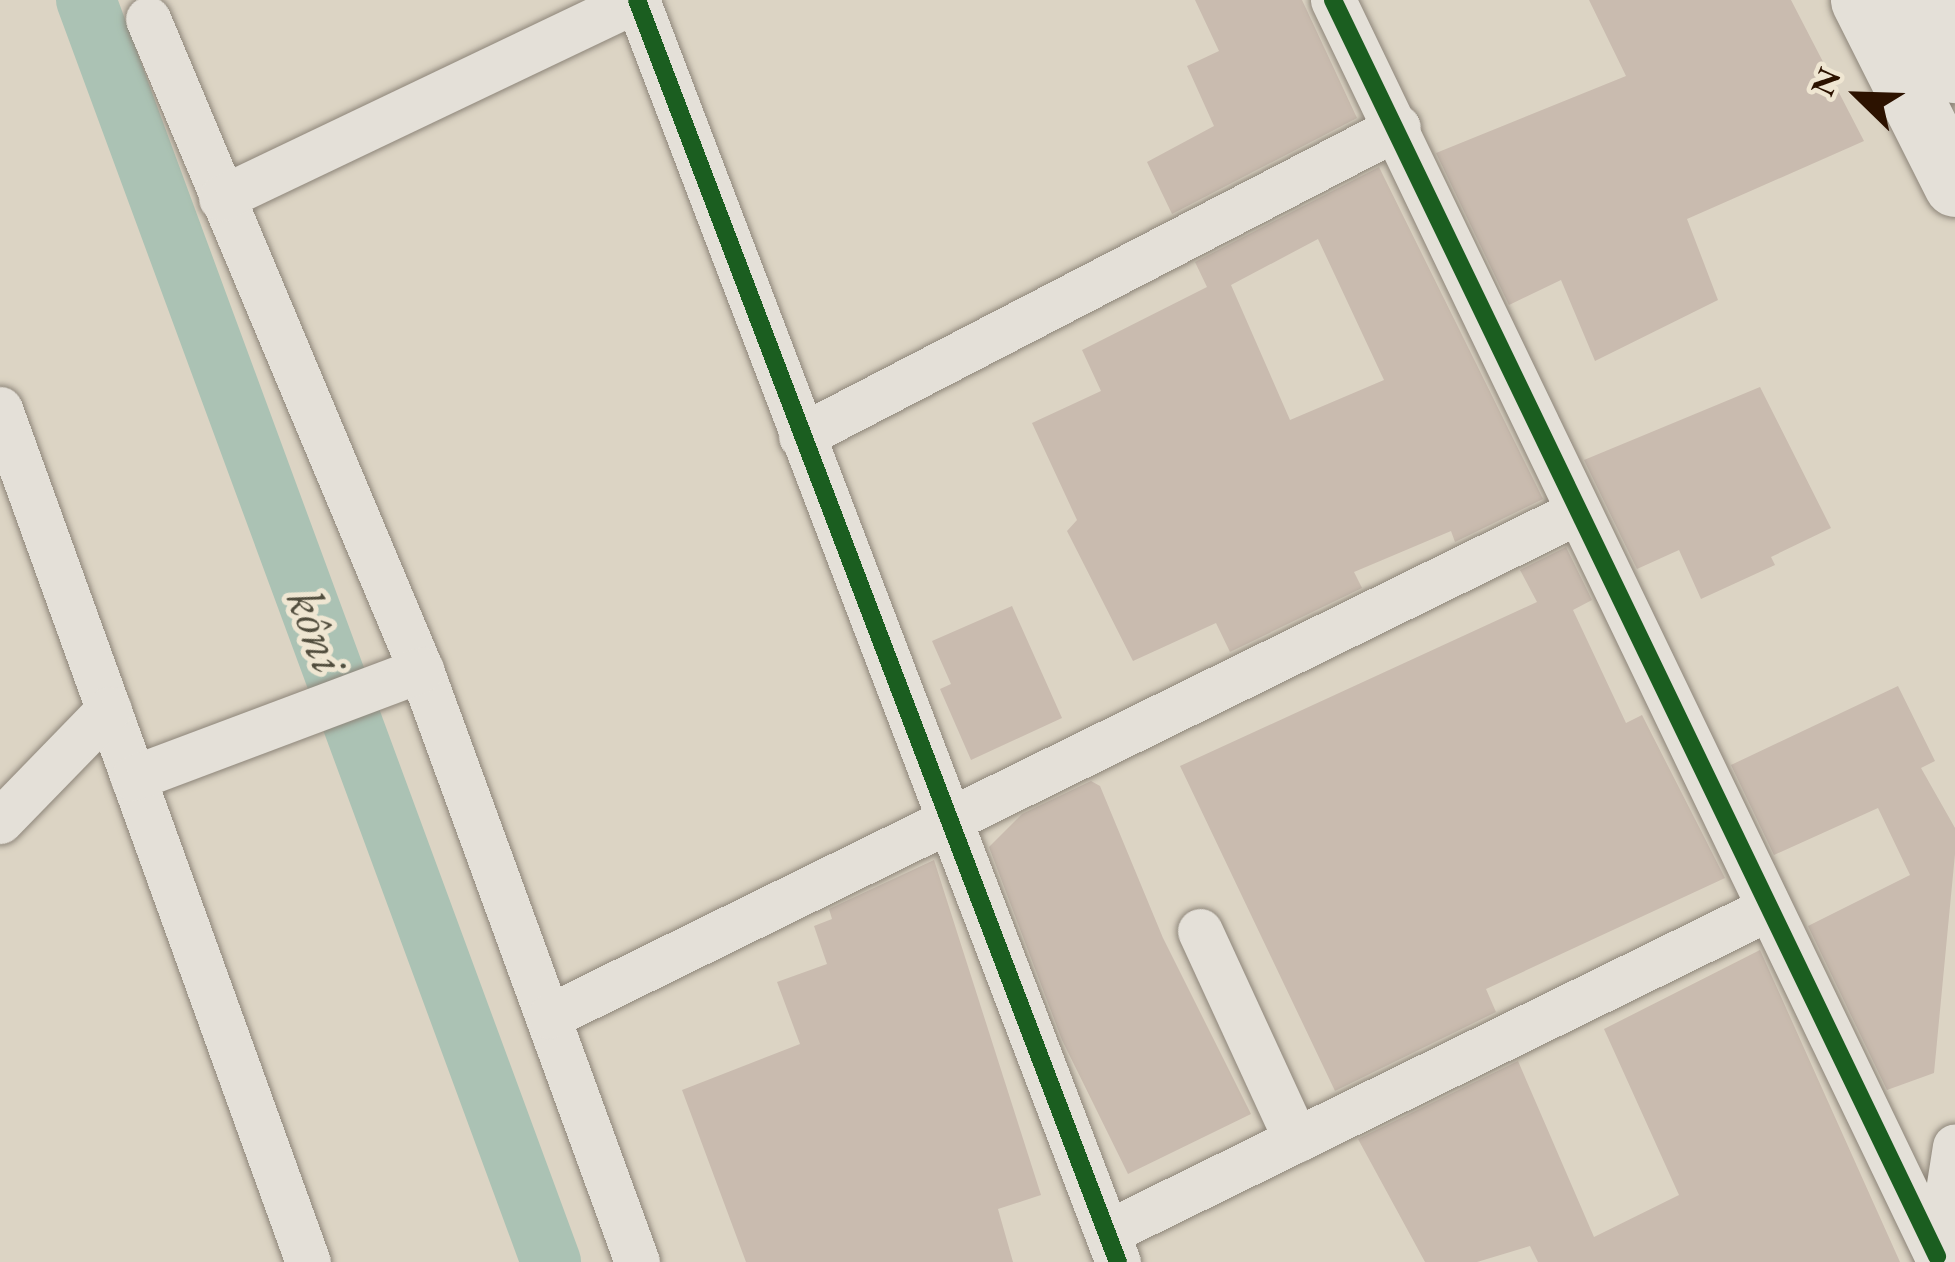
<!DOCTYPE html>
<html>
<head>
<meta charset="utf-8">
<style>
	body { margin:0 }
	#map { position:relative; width:1955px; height:1262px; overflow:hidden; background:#dcd4c4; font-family:"EB Garamond",serif }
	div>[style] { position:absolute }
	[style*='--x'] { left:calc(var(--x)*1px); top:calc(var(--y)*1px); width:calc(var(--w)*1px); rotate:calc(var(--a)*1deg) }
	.canal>* { height:60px; margin:-30px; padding:0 30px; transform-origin:30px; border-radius:30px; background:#abc2b4 }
	.building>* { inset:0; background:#c9bbaf }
	.roads { filter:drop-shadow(0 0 3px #8d8579) drop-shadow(0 0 3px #8d8579) }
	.street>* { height:45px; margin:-22.5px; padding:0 22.5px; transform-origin:22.5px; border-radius:22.5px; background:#e4e0d8 }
	.secondary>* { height:63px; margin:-31.5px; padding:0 31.5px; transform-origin:31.5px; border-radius:31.5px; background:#e4e0d8 }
	.cycleway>* { height:18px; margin:-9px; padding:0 9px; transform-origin:9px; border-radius:9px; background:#1b5e20 }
	span { translate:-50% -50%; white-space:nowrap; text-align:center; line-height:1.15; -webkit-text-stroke:10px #efe6d2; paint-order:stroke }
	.water-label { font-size:51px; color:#514d3d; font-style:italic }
	.north { position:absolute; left:1799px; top:36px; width:120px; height:120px; -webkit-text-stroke:9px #efe6d2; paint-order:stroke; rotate:293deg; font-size:33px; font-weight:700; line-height:48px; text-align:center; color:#2c1200 }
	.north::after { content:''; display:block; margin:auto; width:42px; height:54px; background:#2c1200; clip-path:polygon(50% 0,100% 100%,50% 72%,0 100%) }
</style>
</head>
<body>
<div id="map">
	<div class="canal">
		<div style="--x:86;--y:0;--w:1345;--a:69.77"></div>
	</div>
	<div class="building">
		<div style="clip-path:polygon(1195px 0,1302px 0,1357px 118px,1172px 214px,1147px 162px,1214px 126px,1187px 66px,1219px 51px)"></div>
		<div style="clip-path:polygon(1589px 0,1791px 0,1864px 141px,1687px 219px,1718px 300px,1595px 361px,1561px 280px,1509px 305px,1436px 153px,1626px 76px)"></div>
		<div style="clip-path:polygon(evenodd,1379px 167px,1543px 499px,1455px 542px,1451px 531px,1354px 572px,1362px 588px,1230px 652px,1216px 623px,1133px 661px,1067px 531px,1077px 520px,1032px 423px,1101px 391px,1082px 350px,1207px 287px,1195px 262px,1379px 167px,1318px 239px,1384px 380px,1290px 420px,1231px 285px,1318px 239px)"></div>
		<div style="clip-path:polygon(1760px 387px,1831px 528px,1771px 557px,1775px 565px,1701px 599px,1679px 550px,1637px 569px,1584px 460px)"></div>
		<div style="clip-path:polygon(1566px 547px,1592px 600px,1573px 610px,1626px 723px,1642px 715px,1725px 878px,1486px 989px,1496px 1012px,1335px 1091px,1180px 766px,1537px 602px,1520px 570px)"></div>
		<div style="clip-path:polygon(1012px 606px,1062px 718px,971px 760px,940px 689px,951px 684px,932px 641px)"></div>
		<div style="clip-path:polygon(1898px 686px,1935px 761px,1921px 768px,1955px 828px,1955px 854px,1934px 1073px,1887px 1090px,1808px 926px,1910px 875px,1878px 808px,1774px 855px,1731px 765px)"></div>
		<div style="clip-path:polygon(1091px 781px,1100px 786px,1163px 938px,1251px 1114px,1128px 1174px,1062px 1040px,989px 847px,1022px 814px)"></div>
		<div style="clip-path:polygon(934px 860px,1041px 1195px,998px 1209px,1013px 1262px,746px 1262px,682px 1090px,800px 1044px,777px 982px,827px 964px,814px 926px,832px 919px,829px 909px)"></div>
		<div style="clip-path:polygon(1760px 950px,1900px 1262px,1538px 1262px,1530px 1246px,1477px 1262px,1425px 1262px,1358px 1139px,1518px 1061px,1594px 1237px,1679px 1195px,1604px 1029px)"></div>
	</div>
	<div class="roads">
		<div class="street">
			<div style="--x:637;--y:0;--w:1351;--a:69.14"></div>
			<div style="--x:1333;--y:0;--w:1394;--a:64.32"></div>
			<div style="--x:148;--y:19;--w:706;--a:67.25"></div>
			<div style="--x:421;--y:670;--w:630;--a:69.95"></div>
			<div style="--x:221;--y:198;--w:461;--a:-25.5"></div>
			<div style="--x:0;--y:409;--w:907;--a:70.15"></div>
			<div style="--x:801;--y:436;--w:672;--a:-27.37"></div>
			<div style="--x:133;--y:778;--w:308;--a:-20.6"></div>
			<div style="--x:0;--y:821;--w:156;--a:-45.8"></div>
			<div style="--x:1200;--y:931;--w:230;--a:65.3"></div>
			<div style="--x:550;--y:1016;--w:1144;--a:-26.14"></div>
			<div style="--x:1108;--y:1232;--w:736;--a:-26.11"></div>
			<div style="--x:1937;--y:1261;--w:116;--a:-81.1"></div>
		</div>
		<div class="secondary">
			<div style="--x:1862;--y:0;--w:207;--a:63.3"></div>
			<div style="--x:1921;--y:0;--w:79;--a:64.4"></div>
		</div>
	</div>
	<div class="cycleway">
		<div style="--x:637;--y:0;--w:1351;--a:69.14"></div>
		<div style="--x:1333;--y:0;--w:1394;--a:64.32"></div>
	</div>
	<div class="water-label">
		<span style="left:318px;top:631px;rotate:70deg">kôni</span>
	</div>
	<div class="north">N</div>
</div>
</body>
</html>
